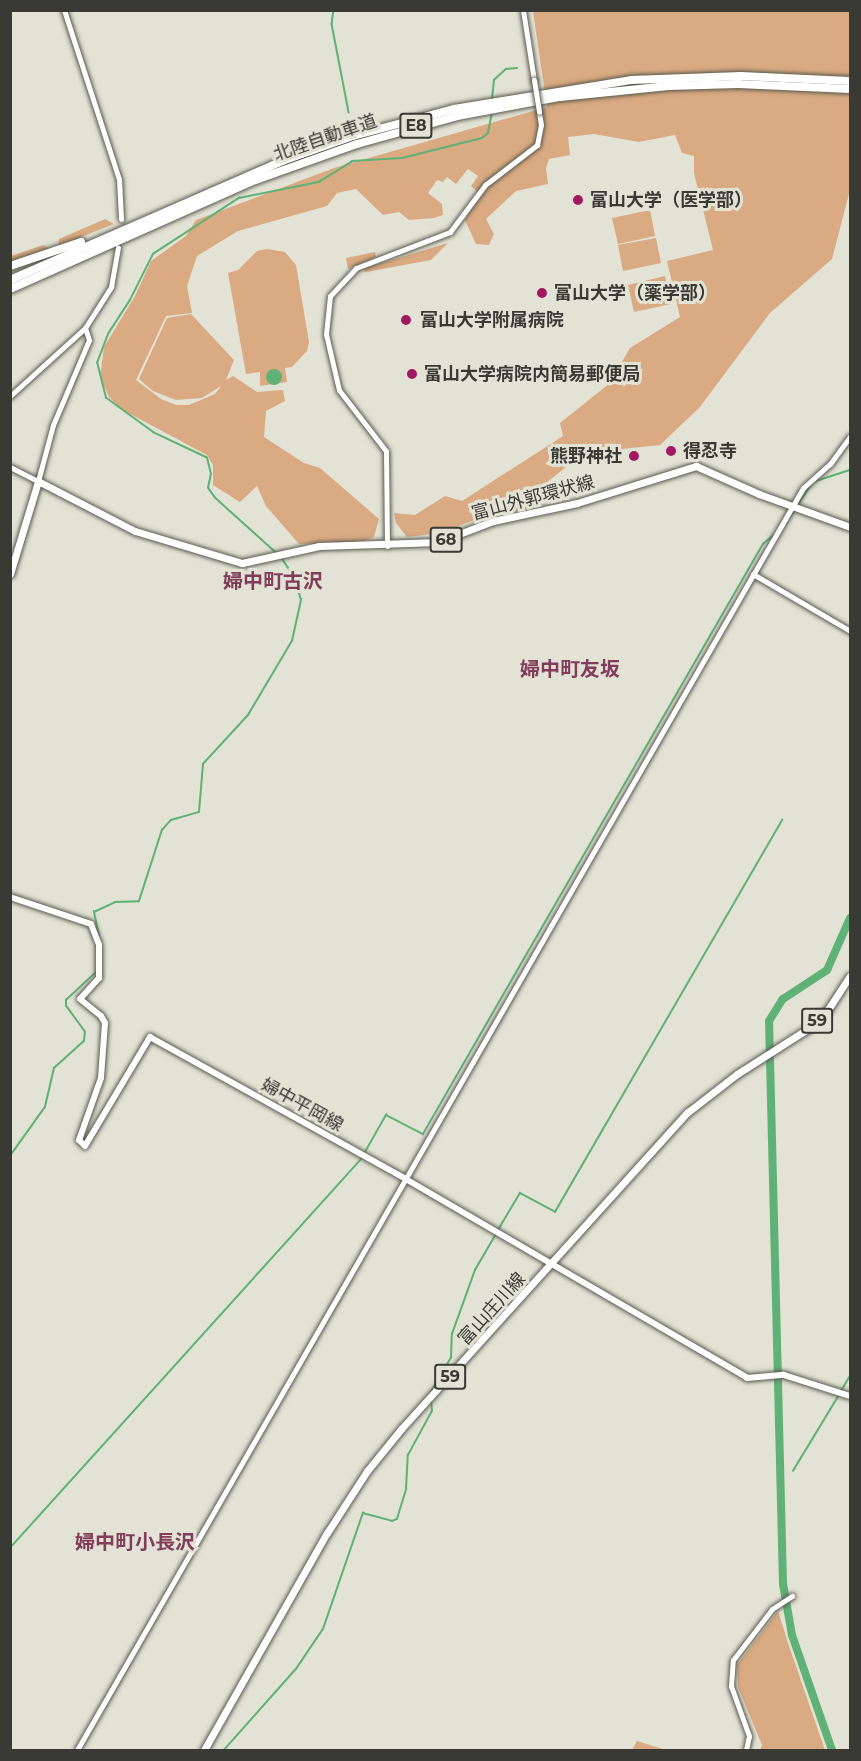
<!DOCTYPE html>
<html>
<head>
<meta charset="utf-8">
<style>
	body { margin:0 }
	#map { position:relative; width:861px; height:1761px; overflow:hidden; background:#e2e2d5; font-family:Montserrat,"Noto Sans JP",sans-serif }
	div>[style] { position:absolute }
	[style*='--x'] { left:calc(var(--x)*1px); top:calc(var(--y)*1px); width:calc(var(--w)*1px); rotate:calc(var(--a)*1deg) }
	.green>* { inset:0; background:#daab82 }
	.water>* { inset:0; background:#5fb176 }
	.round { border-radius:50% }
	.stream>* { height:1.5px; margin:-0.75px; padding:0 0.75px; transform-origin:0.75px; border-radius:0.75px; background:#5fb176 }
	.river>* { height:8px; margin:-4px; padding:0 4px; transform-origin:4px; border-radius:4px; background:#5fb176 }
	.roads { filter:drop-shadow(0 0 2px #59594e) drop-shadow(0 0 2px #59594e) }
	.tertiary>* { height:5px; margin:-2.5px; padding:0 2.5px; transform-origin:2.5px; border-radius:2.5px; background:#fff }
	.secondary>* { height:6px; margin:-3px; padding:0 3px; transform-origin:3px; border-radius:3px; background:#fff }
	.primary>* { height:7px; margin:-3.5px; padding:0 3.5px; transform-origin:3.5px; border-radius:3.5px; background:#fff }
	.motorway>* { height:8px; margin:-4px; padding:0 4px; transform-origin:4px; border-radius:4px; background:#fff }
	.bridges { filter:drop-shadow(0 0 2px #59594e) drop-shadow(0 0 2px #59594e) }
	.tertiary-bridge>* { height:5px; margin:-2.5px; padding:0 2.5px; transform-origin:2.5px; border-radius:2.5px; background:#fff }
	.dots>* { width:16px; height:16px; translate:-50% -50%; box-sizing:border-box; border:3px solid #e2e2d5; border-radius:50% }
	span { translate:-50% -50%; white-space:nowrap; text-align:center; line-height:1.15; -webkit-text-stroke:6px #e2e2d5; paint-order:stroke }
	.shield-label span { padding:2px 4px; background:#e2e2d5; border:2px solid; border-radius:4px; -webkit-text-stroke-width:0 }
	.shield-label { font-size:16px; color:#3a3a35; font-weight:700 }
	.street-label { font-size:18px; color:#3a3a35 }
	.poi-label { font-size:18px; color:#3a3a35; font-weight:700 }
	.left { translate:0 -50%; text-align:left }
	.right { translate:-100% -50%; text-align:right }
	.neighbourhood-label { font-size:20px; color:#813d59; font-weight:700 }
	.frame { position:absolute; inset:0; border:12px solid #3a3a35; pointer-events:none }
</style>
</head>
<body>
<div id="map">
	<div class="green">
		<div style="clip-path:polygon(533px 11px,850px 11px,850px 190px,832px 259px,770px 313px,700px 407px,660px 445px,584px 453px,537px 490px,538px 506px,485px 516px,440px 533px,407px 537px,396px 523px,394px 513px,415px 515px,445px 496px,462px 501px,563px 436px,560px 423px,610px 383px,630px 348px,680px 317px,667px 261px,713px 250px,694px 173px,694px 156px,682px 153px,675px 135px,639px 142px,594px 134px,568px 137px,570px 155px,549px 159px,546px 168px,548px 184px,516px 191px,486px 219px,494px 234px,489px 245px,476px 244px,465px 220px,480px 194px,471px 186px,478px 176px,468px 169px,456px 184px,447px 177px,443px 182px,437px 180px,428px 193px,442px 204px,443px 215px,434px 218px,409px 220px,399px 212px,383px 215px,356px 189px,337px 193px,327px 206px,238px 231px,197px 256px,187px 286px,192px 313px,166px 316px,136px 380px,161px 399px,176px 405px,189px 405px,215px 394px,221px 386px,202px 398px,176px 400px,153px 391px,139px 379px,167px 318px,191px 314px,234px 360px,226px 380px,233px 376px,257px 392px,283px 390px,285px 401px,266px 411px,264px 437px,304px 463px,320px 468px,379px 519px,374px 537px,361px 542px,299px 544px,266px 506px,257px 486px,240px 502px,213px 485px,213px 465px,207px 455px,121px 409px,109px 397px,100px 377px,104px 347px,135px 296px,151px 261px,186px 236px,196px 220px,334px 168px,547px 107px)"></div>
		<div style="clip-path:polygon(650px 210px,655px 236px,618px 244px,612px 218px)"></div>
		<div style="clip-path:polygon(105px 219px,114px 224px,58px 246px,59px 239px)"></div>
		<div style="clip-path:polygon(656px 238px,661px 263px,623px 271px,618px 245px)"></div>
		<div style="clip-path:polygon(448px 243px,431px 260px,366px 272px,362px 269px)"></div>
		<div style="clip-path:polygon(43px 245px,52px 250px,11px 263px,11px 256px)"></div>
		<div style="clip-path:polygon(267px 249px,285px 252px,296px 265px,309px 342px,307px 351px,292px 367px,285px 368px,287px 382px,260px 386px,260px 372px,246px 374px,228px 273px,238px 270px,257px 251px)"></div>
		<div style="clip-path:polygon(375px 252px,376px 257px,348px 269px,346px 258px)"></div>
		<div style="clip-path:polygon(665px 276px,671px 304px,634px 312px,628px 285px)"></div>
		<div style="clip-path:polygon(778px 1611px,788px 1643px,825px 1750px,760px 1750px,762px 1745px,738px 1687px,737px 1665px)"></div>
		<div style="clip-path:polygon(637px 1741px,666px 1750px,632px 1750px)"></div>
	</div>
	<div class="water">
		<div class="round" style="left:266px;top:369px;width:16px;height:16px"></div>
	</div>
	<div class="stream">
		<div style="--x:334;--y:10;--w:14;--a:98"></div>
		<div style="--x:332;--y:24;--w:90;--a:79.1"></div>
		<div style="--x:492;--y:99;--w:19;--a:-84"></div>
		<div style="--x:494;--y:80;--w:16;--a:-43"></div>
		<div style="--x:506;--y:69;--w:11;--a:-5"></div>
		<div style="--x:797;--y:506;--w:29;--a:-56"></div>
		<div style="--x:813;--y:482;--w:39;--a:-18"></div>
		<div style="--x:779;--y:533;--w:28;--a:-55"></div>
		<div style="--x:276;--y:553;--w:82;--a:-138"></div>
		<div style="--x:215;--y:498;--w:12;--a:-125"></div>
		<div style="--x:208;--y:488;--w:14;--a:-78"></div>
		<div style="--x:211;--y:474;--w:16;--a:-104"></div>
		<div style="--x:207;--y:458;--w:59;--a:-154.7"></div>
		<div style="--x:154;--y:433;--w:59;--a:-143.9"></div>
		<div style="--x:106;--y:398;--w:36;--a:-104"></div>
		<div style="--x:97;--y:363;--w:31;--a:-69"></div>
		<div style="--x:108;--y:334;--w:40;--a:-57.1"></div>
		<div style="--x:130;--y:300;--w:51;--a:-63.4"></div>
		<div style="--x:153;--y:254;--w:103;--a:-33.1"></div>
		<div style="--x:239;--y:198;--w:82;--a:-11.3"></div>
		<div style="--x:319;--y:182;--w:39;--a:-32"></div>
		<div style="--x:352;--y:161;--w:50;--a:-3.4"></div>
		<div style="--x:402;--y:158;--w:82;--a:-14"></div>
		<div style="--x:482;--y:138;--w:8;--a:-40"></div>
		<div style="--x:488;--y:133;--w:20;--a:-79"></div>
		<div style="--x:99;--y:936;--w:25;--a:-102"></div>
		<div style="--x:94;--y:912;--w:23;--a:-25"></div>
		<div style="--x:115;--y:902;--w:24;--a:-2"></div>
		<div style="--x:139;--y:901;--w:75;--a:-72.1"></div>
		<div style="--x:162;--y:830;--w:13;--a:-48"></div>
		<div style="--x:171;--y:820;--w:29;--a:-16"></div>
		<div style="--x:199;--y:812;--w:48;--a:-85.2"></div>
		<div style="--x:203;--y:764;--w:67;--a:-47.4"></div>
		<div style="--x:248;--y:715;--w:86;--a:-59.3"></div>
		<div style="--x:292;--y:641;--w:42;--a:-77.6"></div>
		<div style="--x:301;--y:600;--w:24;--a:-107"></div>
		<div style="--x:294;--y:577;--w:23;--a:-124"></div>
		<div style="--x:365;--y:1152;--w:43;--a:-60.4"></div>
		<div style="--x:386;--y:1115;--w:42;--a:27.2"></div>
		<div style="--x:423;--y:1134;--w:681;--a:-60.05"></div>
		<div style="--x:763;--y:544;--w:16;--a:-40"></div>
		<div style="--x:10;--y:1156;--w:60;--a:-54.5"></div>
		<div style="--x:45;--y:1107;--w:40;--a:-77"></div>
		<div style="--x:54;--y:1068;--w:40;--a:-42"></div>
		<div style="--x:84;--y:1041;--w:9;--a:-84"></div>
		<div style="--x:85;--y:1032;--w:32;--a:-126"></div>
		<div style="--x:66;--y:1006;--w:6;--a:-90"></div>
		<div style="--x:66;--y:1000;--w:41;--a:-43"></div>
		<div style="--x:498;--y:1230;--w:43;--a:-59.3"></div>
		<div style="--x:520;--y:1193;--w:40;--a:28"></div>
		<div style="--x:555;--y:1212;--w:453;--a:-59.9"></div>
		<div style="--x:841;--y:1391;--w:17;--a:-59"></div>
		<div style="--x:431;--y:1392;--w:39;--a:-60"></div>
		<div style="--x:451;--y:1358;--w:24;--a:-88"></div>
		<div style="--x:452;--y:1334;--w:68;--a:-70.2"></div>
		<div style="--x:475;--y:1270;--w:42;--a:-59.7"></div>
		<div style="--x:793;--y:1471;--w:89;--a:-58.8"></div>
		<div style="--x:10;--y:1548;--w:527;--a:-47.92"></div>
		<div style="--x:224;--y:1750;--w:108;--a:-48.4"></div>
		<div style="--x:296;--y:1669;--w:48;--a:-56"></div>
		<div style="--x:323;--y:1629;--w:123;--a:-71"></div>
		<div style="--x:363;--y:1513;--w:30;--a:15"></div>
		<div style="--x:392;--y:1521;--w:5;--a:-22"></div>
		<div style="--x:397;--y:1519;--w:31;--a:-73"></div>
		<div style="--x:406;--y:1489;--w:34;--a:-87"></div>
		<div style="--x:408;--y:1455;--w:50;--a:-61.4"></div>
		<div style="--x:432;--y:1411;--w:12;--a:-95"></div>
	</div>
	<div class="river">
		<div style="--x:832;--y:1750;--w:122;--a:-109.2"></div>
		<div style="--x:792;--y:1635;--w:52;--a:-100"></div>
		<div style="--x:783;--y:1584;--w:563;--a:-91.42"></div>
		<div style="--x:769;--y:1021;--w:26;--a:-58"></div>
		<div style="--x:783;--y:999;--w:53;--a:-33.4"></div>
		<div style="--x:827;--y:970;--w:57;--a:-66.1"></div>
	</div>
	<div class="roads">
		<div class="tertiary">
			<div style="--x:64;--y:10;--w:178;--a:72"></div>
			<div style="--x:119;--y:179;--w:40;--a:87.1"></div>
			<div style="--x:523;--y:10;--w:71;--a:81.1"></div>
			<div style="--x:10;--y:396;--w:101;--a:-42.2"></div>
			<div style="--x:10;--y:467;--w:31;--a:27"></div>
			<div style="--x:38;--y:481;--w:58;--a:-75"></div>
			<div style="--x:53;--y:425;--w:92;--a:-67"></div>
			<div style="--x:89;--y:340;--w:13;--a:-108"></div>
			<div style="--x:85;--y:328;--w:49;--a:-57.6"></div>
			<div style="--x:111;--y:287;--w:40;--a:-80"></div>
			<div style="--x:387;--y:546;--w:95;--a:-90.6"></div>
			<div style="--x:386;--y:451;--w:77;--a:-127.6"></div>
			<div style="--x:339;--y:390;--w:57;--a:-103.1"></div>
			<div style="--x:326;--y:334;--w:38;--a:-84"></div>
			<div style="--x:330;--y:296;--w:38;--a:-47"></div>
			<div style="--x:356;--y:268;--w:101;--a:-21"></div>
			<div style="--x:450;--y:232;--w:59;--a:-53.3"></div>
			<div style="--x:485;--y:185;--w:66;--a:-37.6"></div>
			<div style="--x:537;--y:145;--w:20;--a:-79"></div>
			<div style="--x:541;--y:125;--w:13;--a:-99"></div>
			<div style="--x:753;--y:574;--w:113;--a:30.4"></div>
			<div style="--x:77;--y:1750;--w:1456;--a:-60.09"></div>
			<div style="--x:803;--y:488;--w:36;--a:-42"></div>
			<div style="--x:830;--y:464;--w:34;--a:-54"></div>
			<div style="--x:746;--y:1750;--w:14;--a:-78"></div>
			<div style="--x:749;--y:1736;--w:53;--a:-109.8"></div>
			<div style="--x:731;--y:1686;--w:26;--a:-86"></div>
			<div style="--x:733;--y:1660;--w:64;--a:-52.6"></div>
			<div style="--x:772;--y:1609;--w:24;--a:-33"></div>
		</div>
		<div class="secondary">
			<div style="--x:10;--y:897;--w:85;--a:18.4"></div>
			<div style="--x:91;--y:924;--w:22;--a:69"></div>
			<div style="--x:99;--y:945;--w:33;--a:90"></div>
			<div style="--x:99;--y:978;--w:28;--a:132"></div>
			<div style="--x:80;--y:999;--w:27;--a:39"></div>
			<div style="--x:101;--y:1016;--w:8;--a:60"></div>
			<div style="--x:105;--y:1023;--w:55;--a:94.2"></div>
			<div style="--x:101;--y:1078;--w:66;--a:109.5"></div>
			<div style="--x:79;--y:1140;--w:8;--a:45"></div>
			<div style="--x:85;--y:1146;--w:127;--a:-59.2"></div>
			<div style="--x:150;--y:1037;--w:291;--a:29"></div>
			<div style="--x:404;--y:1178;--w:397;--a:30.2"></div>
			<div style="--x:747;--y:1378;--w:37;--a:-5"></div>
			<div style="--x:784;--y:1375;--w:69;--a:17.7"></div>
		</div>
		<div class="primary">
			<div style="--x:10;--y:574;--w:97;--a:-73.2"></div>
			<div style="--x:38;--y:481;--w:109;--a:27.3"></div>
			<div style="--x:135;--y:531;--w:112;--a:16.7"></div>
			<div style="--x:242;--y:563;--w:79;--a:-12.4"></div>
			<div style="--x:319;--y:546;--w:119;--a:-1.9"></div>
			<div style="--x:438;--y:542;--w:59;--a:-20.9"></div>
			<div style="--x:493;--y:521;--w:86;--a:-12.1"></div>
			<div style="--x:577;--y:503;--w:125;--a:-17.3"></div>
			<div style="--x:696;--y:466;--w:69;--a:24"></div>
			<div style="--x:759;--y:494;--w:97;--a:19.9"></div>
			<div style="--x:204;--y:1750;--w:249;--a:-60.5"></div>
			<div style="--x:327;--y:1533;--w:74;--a:-57.2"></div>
			<div style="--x:367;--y:1471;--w:55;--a:-50.9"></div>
			<div style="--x:402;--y:1428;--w:426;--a:-47.9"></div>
			<div style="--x:688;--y:1112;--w:62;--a:-37.8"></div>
			<div style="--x:737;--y:1074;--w:85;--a:-32.6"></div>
			<div style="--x:809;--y:1028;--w:28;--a:-45"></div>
			<div style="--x:829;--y:1008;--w:38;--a:-57"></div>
		</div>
		<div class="motorway">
			<div style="--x:10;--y:266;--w:75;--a:-18.7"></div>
			<div style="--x:10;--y:280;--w:297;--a:-23.6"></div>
			<div style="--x:282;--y:161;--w:75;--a:-19.4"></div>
			<div style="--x:353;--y:136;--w:105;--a:-15"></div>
			<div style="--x:454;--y:109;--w:179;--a:-9.3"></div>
			<div style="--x:631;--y:80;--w:110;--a:-2.1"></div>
			<div style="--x:741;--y:76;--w:109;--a:2.6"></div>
			<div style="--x:10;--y:289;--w:263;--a:-24"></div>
			<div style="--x:250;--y:182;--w:114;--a:-19.6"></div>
			<div style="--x:357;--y:144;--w:104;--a:-15.6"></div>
			<div style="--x:457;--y:116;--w:105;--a:-10.5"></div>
			<div style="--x:560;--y:97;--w:109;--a:-5.8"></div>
			<div style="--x:668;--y:86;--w:70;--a:-1.6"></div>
			<div style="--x:738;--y:84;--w:112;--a:2.6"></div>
		</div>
	</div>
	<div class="bridges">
		<div class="tertiary-bridge">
			<div style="--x:534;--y:80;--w:32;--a:81"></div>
		</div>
	</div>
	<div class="dots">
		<div style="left:578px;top:200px;background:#a31961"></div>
		<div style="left:542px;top:293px;background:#a31961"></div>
		<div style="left:406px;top:320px;background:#a31961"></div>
		<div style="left:412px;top:374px;background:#a31961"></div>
		<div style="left:671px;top:451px;background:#a31961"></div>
		<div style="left:634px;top:456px;background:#a31961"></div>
	</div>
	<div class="shield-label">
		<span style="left:416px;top:126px">E8</span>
		<span style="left:446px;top:540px">68</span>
		<span style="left:817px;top:1021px">59</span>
		<span style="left:450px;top:1377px">59</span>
	</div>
	<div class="street-label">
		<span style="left:325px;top:138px;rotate:-19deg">北陸自動車道</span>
		<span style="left:533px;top:498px;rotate:-15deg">富山外郭環状線</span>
		<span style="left:302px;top:1105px;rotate:29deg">婦中平岡線</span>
		<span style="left:492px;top:1309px;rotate:-48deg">富山庄川線</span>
	</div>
	<div class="poi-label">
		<span class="left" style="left:590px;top:200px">富山大学（医学部）</span>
		<span class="left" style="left:554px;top:293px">富山大学（薬学部）</span>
		<span class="left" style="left:420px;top:320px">富山大学附属病院</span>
		<span class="left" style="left:424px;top:374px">富山大学病院内簡易郵便局</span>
		<span class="left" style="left:683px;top:451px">得忍寺</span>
		<span class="right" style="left:622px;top:456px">熊野神社</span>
	</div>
	<div class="neighbourhood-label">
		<span style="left:273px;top:581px">婦中町古沢</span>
		<span style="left:570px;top:669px">婦中町友坂</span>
		<span style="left:135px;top:1542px">婦中町小長沢</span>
	</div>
	<div class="frame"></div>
</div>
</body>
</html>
